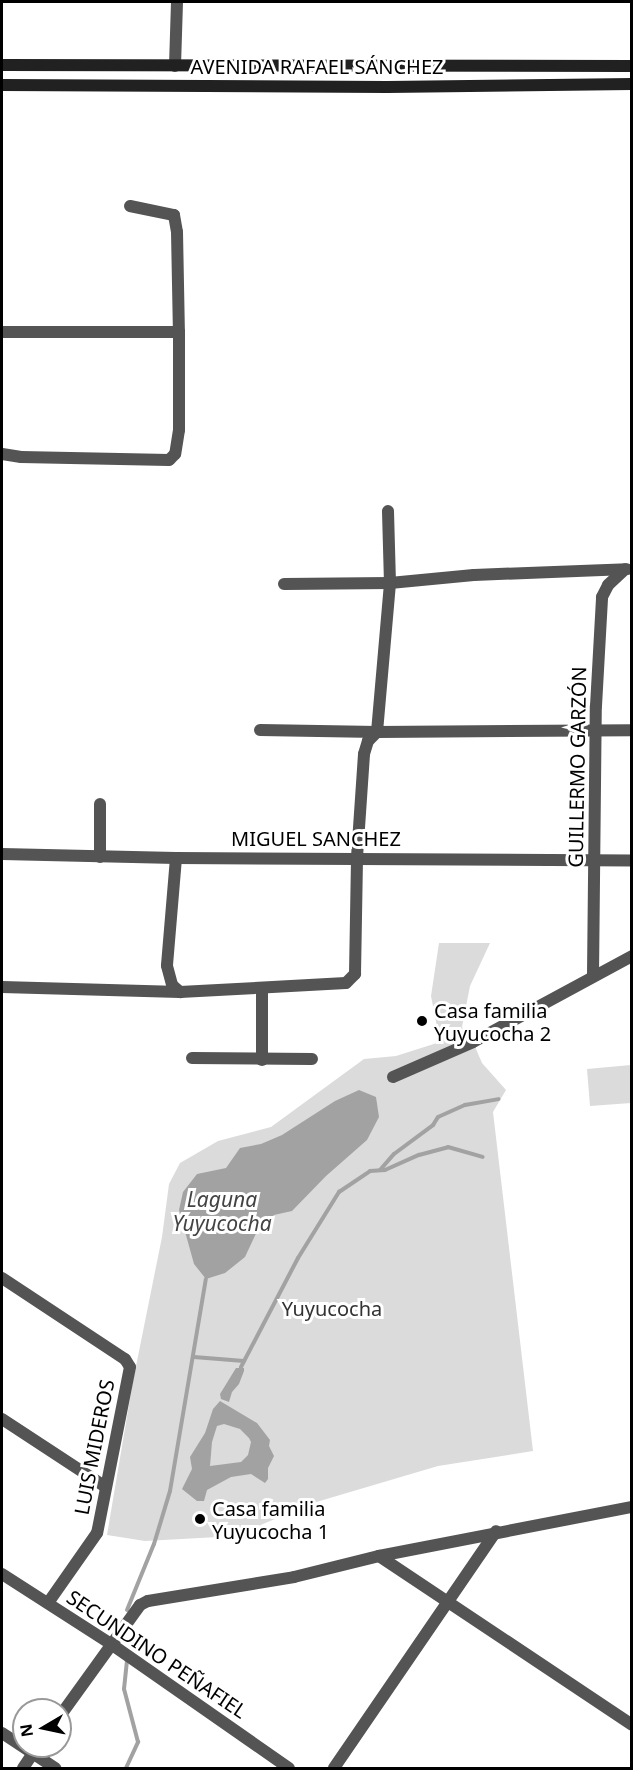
<!DOCTYPE html>
<html>
<head>
<meta charset="utf-8">
<style>
	body { margin:0 }
	#map { position:relative; width:633px; height:1770px; overflow:hidden; background:#fff; font-family:"Noto Sans",sans-serif }
	div>[style] { position:absolute }
	[style*='--x'] { left:calc(var(--x)*1px); top:calc(var(--y)*1px); width:calc(var(--w)*1px); rotate:calc(var(--a)*1deg) }
	.green>* { inset:0; background:#dbdbdb }
	.water>* { inset:0; background:#a2a2a2 }
	.stream>* { height:4px; margin:-2px; padding:0 2px; transform-origin:2px; border-radius:2px; background:#a2a2a2 }
	.street>* { height:12px; margin:-6px; padding:0 6px; transform-origin:6px; border-radius:6px; background:#545454 }
	.secondary>* { height:12px; margin:-6px; padding:0 6px; transform-origin:6px; border-radius:6px; background:#212121 }
	.dots>* { width:16px; height:16px; translate:-50% -50%; box-sizing:border-box; border:3px solid #fff; border-radius:50% }
	span { translate:-50% -50%; white-space:nowrap; text-align:center; line-height:1.15; -webkit-text-stroke:6px #fff; paint-order:stroke }
	.street-label { font-size:20px; color:#000 }
	.poi-label { font-size:20px; color:#000 }
	.left { translate:0 -50%; text-align:left }
	.park-label { font-size:20px; color:#323232 }
	.water-label { font-size:21px; color:#434343; font-style:italic }
	.frame { position:absolute; inset:0; border:3px solid #000; pointer-events:none }
	.north { position:absolute; left:12px; top:1698px; width:60px; height:60px; box-sizing:border-box; background:#fff; border:2px solid #999; border-radius:50%; rotate:261deg; font-size:16px; font-weight:700; line-height:24px; text-align:center; color:#000 }
	.north::after { content:''; display:block; margin:auto; width:21px; height:27px; background:#000; clip-path:polygon(50% 0,100% 100%,50% 72%,0 100%) }
</style>
</head>
<body>
<div id="map">
	<div class="green">
		<div style="clip-path:polygon(439px 943px,490px 943px,470px 986px,462px 1027px,473px 1042px,482px 1063px,506px 1090px,493px 1112px,533px 1451px,438px 1466px,313px 1503px,244px 1532px,218px 1537px,145px 1541px,107px 1535px,133px 1381px,162px 1237px,169px 1184px,180px 1163px,218px 1141px,271px 1127px,364px 1059px,396px 1056px,440px 1042px,431px 996px)"></div>
		<div style="clip-path:polygon(631px 1065px,631px 1103px,590px 1106px,587px 1069px)"></div>
	</div>
	<div class="water">
		<div style="clip-path:polygon(359px 1090px,376px 1097px,379px 1117px,367px 1140px,326px 1176px,292px 1211px,274px 1215px,259px 1227px,245px 1257px,225px 1273px,206px 1279px,194px 1264px,179px 1210px,183px 1192px,197px 1174px,226px 1168px,240px 1148px,261px 1144px,282px 1135px,335px 1101px)"></div>
		<div style="clip-path:polygon(236px 1368px,244px 1368px,244px 1371px,239px 1384px,232px 1392px,229px 1402px,221px 1399px,220px 1394px)"></div>
		<div style="clip-path:polygon(evenodd,220px 1401px,257px 1423px,270px 1440px,269px 1446px,274px 1456px,268px 1468px,268px 1479px,265px 1483px,251px 1474px,231px 1477px,207px 1490px,204px 1501px,197px 1501px,182px 1489px,192px 1469px,190px 1457px,205px 1433px,213px 1409px,220px 1401px,224px 1424px,240px 1429px,249px 1438px,251px 1442px,248px 1455px,241px 1462px,210px 1466px,212px 1442px,217px 1426px,224px 1424px)"></div>
	</div>
	<div class="stream">
		<div style="--x:380;--y:1170;--w:21;--a:-49"></div>
		<div style="--x:394;--y:1154;--w:49;--a:-36.6"></div>
		<div style="--x:433;--y:1125;--w:9;--a:-58"></div>
		<div style="--x:438;--y:1117;--w:30;--a:-24"></div>
		<div style="--x:465;--y:1105;--w:34;--a:-10"></div>
		<div style="--x:194;--y:1357;--w:50;--a:4.6"></div>
		<div style="--x:241;--y:1367;--w:123;--a:-62.4"></div>
		<div style="--x:298;--y:1258;--w:78;--a:-58.2"></div>
		<div style="--x:339;--y:1192;--w:37;--a:-34"></div>
		<div style="--x:370;--y:1171;--w:15;--a:-4"></div>
		<div style="--x:385;--y:1170;--w:37;--a:-24"></div>
		<div style="--x:419;--y:1155;--w:30;--a:-15"></div>
		<div style="--x:448;--y:1147;--w:36;--a:16"></div>
		<div style="--x:127;--y:1610;--w:71;--a:-67.8"></div>
		<div style="--x:154;--y:1544;--w:55;--a:-73.2"></div>
		<div style="--x:170;--y:1491;--w:215;--a:-80.4"></div>
		<div style="--x:126;--y:1768;--w:29;--a:-65"></div>
		<div style="--x:138;--y:1742;--w:55;--a:-104.8"></div>
		<div style="--x:124;--y:1689;--w:29;--a:-84"></div>
	</div>
	<div class="street">
		<div style="--x:175;--y:66;--w:64;--a:-88.2"></div>
		<div style="--x:130;--y:206;--w:45;--a:11.6"></div>
		<div style="--x:174;--y:215;--w:17;--a:80"></div>
		<div style="--x:177;--y:232;--w:100;--a:88.9"></div>
		<div style="--x:2;--y:332;--w:177;--a:0"></div>
		<div style="--x:179;--y:332;--w:98;--a:90"></div>
		<div style="--x:179;--y:430;--w:24;--a:99"></div>
		<div style="--x:175;--y:454;--w:8;--a:135"></div>
		<div style="--x:169;--y:460;--w:148;--a:-178.8"></div>
		<div style="--x:21;--y:457;--w:19;--a:-171"></div>
		<div style="--x:284;--y:584;--w:106;--a:-0.5"></div>
		<div style="--x:390;--y:583;--w:84;--a:-5.4"></div>
		<div style="--x:474;--y:575;--w:153;--a:-2.2"></div>
		<div style="--x:260;--y:730;--w:117;--a:1"></div>
		<div style="--x:377;--y:732;--w:150;--a:-85"></div>
		<div style="--x:390;--y:583;--w:72;--a:-91.6"></div>
		<div style="--x:100;--y:804;--w:53;--a:90"></div>
		<div style="--x:2;--y:854;--w:174;--a:1.3"></div>
		<div style="--x:176;--y:858;--w:456;--a:0.3"></div>
		<div style="--x:176;--y:858;--w:108;--a:94.8"></div>
		<div style="--x:167;--y:966;--w:20;--a:75"></div>
		<div style="--x:172;--y:985;--w:11;--a:41"></div>
		<div style="--x:180;--y:992;--w:166;--a:-3.1"></div>
		<div style="--x:346;--y:983;--w:13;--a:-45"></div>
		<div style="--x:355;--y:974;--w:117;--a:-89"></div>
		<div style="--x:357;--y:857;--w:103;--a:-86.1"></div>
		<div style="--x:364;--y:754;--w:14;--a:-73"></div>
		<div style="--x:368;--y:741;--w:13;--a:-45"></div>
		<div style="--x:377;--y:732;--w:255;--a:-0.4"></div>
		<div style="--x:593;--y:975;--w:269;--a:-89.4"></div>
		<div style="--x:596;--y:706;--w:109;--a:-86.8"></div>
		<div style="--x:602;--y:597;--w:13;--a:-63"></div>
		<div style="--x:608;--y:585;--w:23;--a:-43"></div>
		<div style="--x:2;--y:987;--w:178;--a:1.6"></div>
		<div style="--x:192;--y:1058;--w:120;--a:0.5"></div>
		<div style="--x:262;--y:1060;--w:71;--a:-90"></div>
		<div style="--x:393;--y:1077;--w:87;--a:-23.6"></div>
		<div style="--x:473;--y:1042;--w:181;--a:-28.4"></div>
		<div style="--x:2;--y:1278;--w:147;--a:33.4"></div>
		<div style="--x:125;--y:1359;--w:9;--a:58"></div>
		<div style="--x:130;--y:1367;--w:169;--a:101.2"></div>
		<div style="--x:97;--y:1533;--w:85;--a:125"></div>
		<div style="--x:2;--y:1419;--w:124;--a:33.2"></div>
		<div style="--x:379;--y:1556;--w:304;--a:33.7"></div>
		<div style="--x:2;--y:1574;--w:130;--a:32.7"></div>
		<div style="--x:111;--y:1644;--w:217;--a:34.9"></div>
		<div style="--x:60;--y:1716;--w:137;--a:-54.2"></div>
		<div style="--x:140;--y:1605;--w:9;--a:-27"></div>
		<div style="--x:148;--y:1601;--w:148;--a:-9.3"></div>
		<div style="--x:294;--y:1577;--w:88;--a:-13.9"></div>
		<div style="--x:379;--y:1556;--w:258;--a:-11"></div>
		<div style="--x:2;--y:1733;--w:64;--a:33.4"></div>
		<div style="--x:23;--y:1768;--w:27;--a:-56"></div>
		<div style="--x:334;--y:1768;--w:287;--a:-55.6"></div>
	</div>
	<div class="secondary">
		<div style="--x:2;--y:65;--w:630;--a:0.09"></div>
		<div style="--x:2;--y:85;--w:385;--a:0.3"></div>
		<div style="--x:387;--y:87;--w:245;--a:-0.7"></div>
	</div>
	<div class="dots">
		<div style="left:422px;top:1021px;background:#000"></div>
		<div style="left:200px;top:1519px;background:#000"></div>
	</div>
	<div class="street-label">
		<span style="left:317px;top:66px">AVENIDA RAFAEL SÁNCHEZ</span>
		<span style="left:577px;top:767px;rotate:-89deg">GUILLERMO GARZÓN</span>
		<span style="left:316px;top:838px">MIGUEL SANCHEZ</span>
		<span style="left:94px;top:1447px;rotate:-79deg">LUIS MIDEROS</span>
		<span style="left:157px;top:1654px;rotate:34deg">SECUNDINO PEÑAFIEL</span>
	</div>
	<div class="poi-label">
		<span class="left" style="left:434px;top:1022px">Casa familia<br>Yuyucocha 2</span>
		<span class="left" style="left:212px;top:1520px">Casa familia<br>Yuyucocha 1</span>
	</div>
	<div class="park-label">
		<span style="left:332px;top:1308px">Yuyucocha</span>
	</div>
	<div class="water-label">
		<span style="left:222px;top:1211px">Laguna<br>Yuyucocha</span>
	</div>
	<div class="frame"></div>
	<div class="north">N</div>
</div>
</body>
</html>
